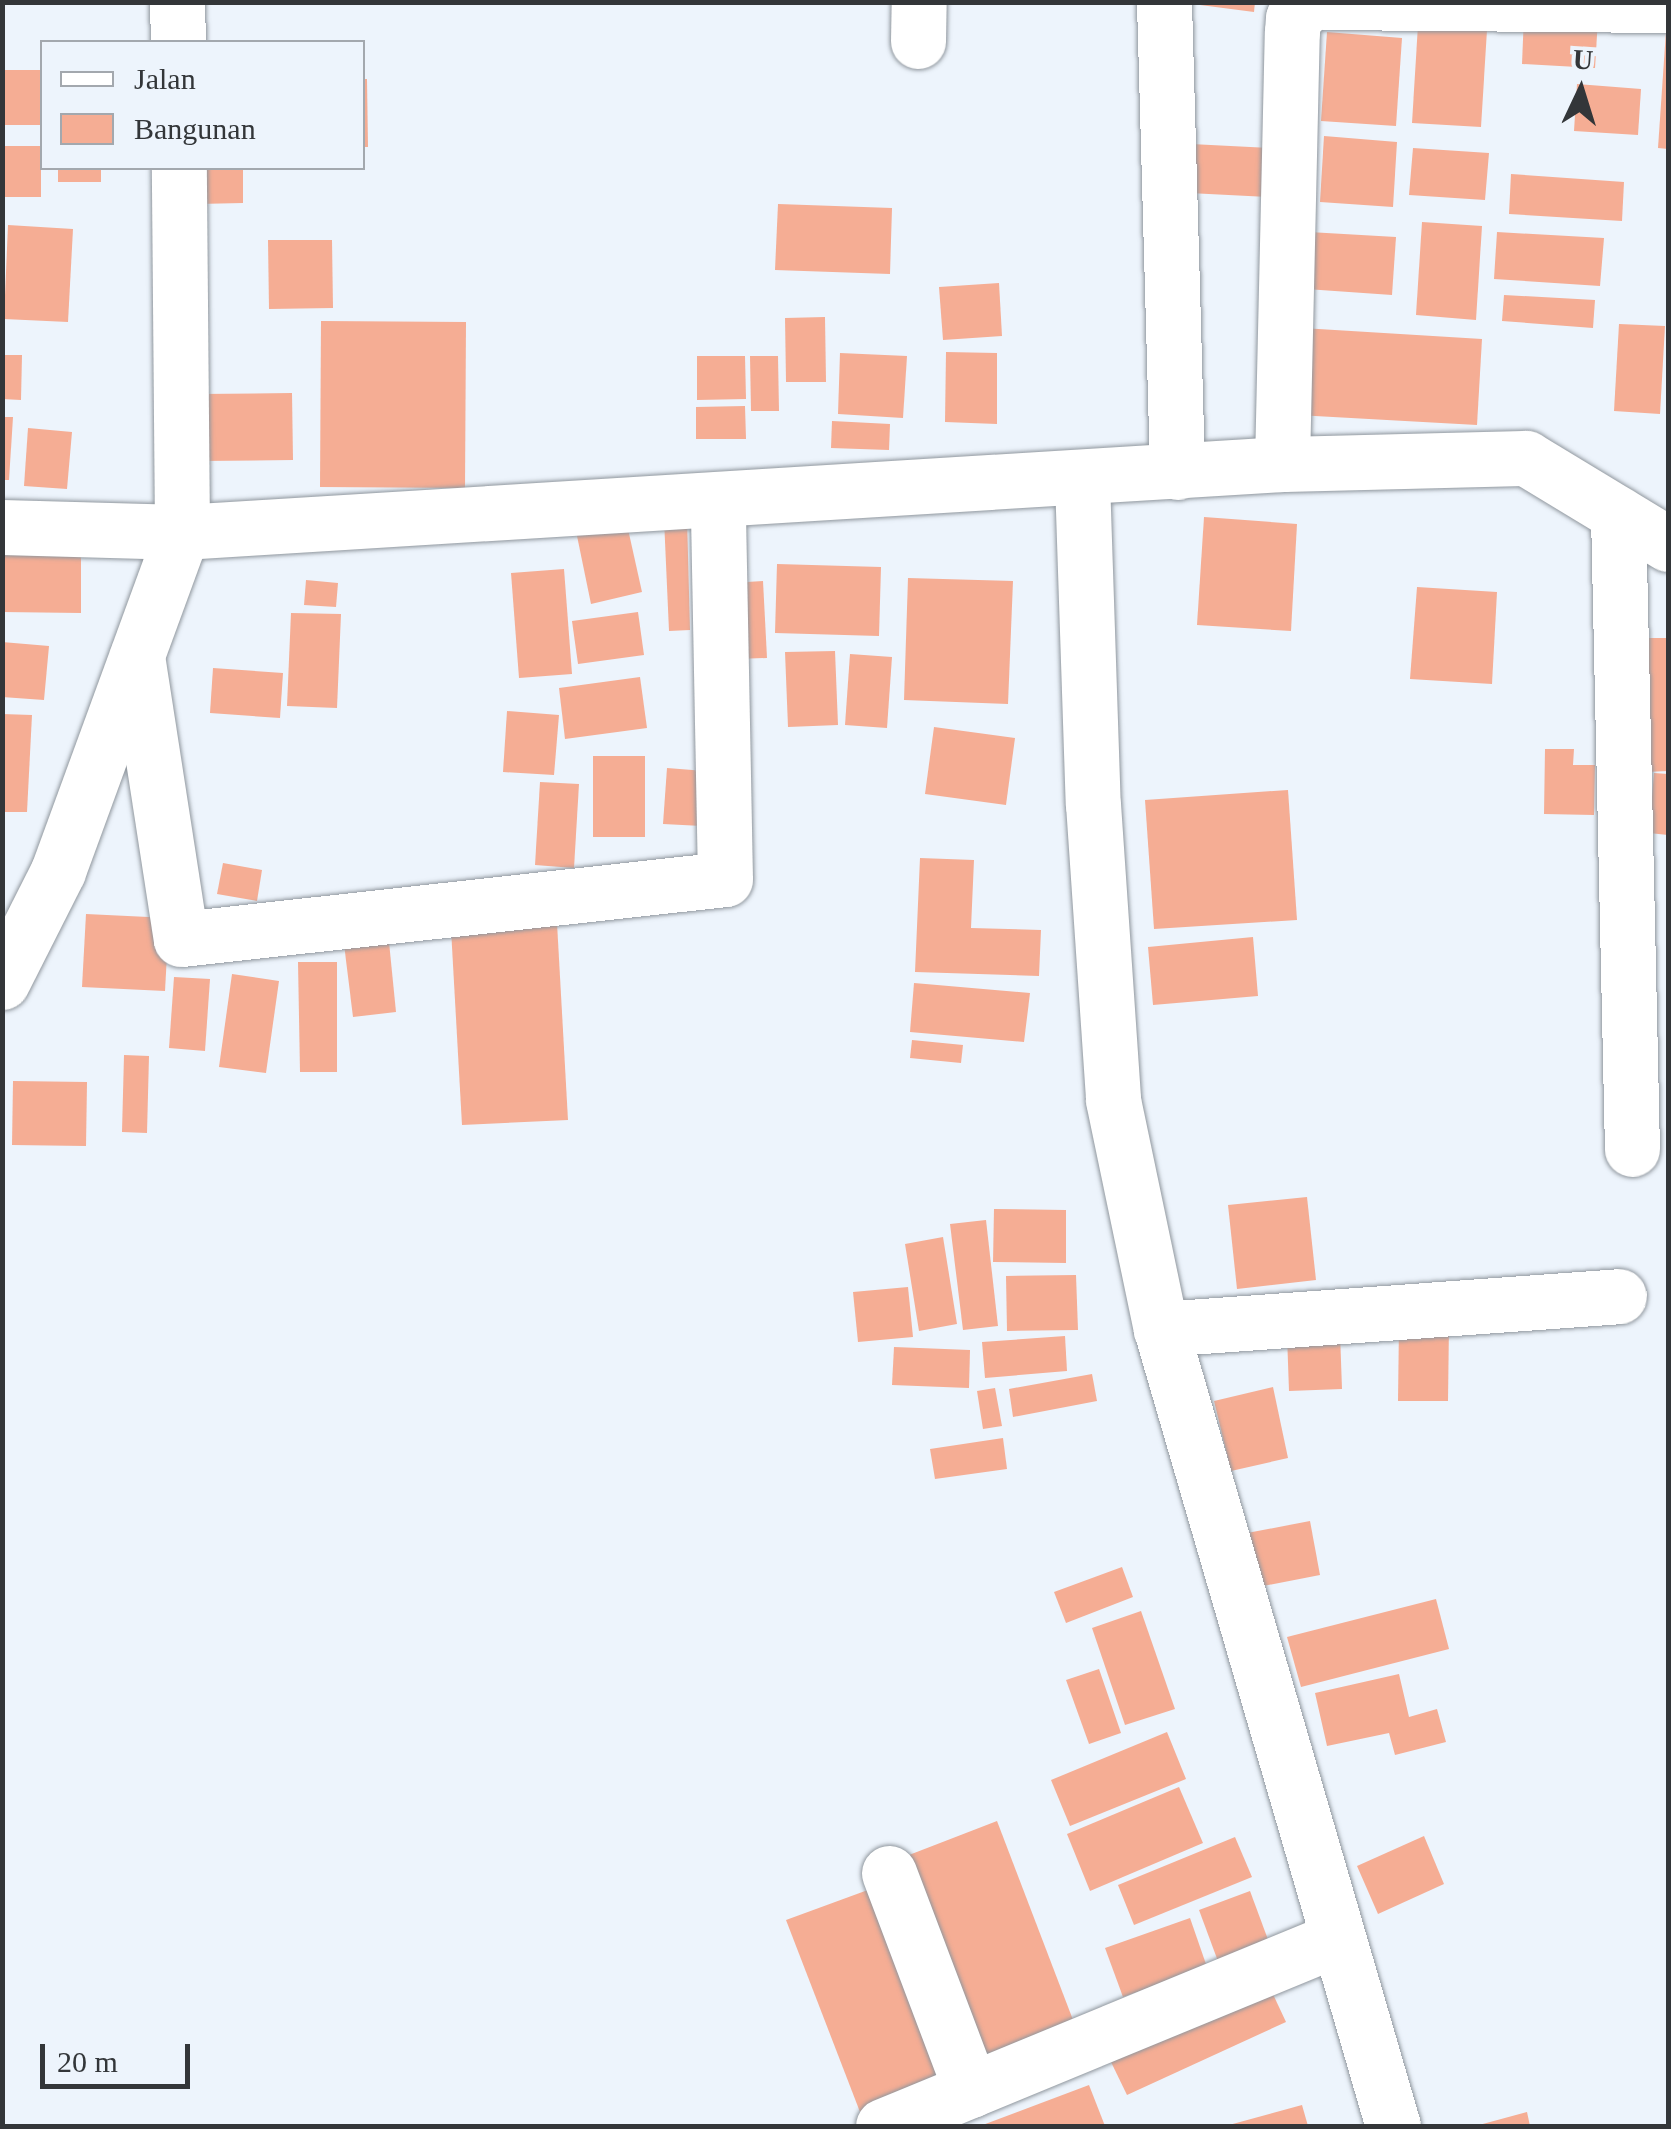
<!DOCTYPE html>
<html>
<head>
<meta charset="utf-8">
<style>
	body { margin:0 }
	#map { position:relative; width:1671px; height:2129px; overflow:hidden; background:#edf4fc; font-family:Georgia,serif }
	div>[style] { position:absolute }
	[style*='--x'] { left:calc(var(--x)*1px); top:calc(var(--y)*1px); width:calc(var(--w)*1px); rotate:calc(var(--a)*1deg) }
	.building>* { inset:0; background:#f5ad94 }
	.roads { filter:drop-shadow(0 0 2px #90979e) drop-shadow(0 0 2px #90979e) }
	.minor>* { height:55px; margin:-27.5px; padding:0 27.5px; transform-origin:27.5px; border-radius:27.5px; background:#fff }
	span { translate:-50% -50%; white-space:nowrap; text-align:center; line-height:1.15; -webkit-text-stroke:10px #edf4fc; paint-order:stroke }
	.frame { position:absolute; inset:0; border:5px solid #333639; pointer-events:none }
	.legend { position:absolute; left:40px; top:40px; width:325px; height:130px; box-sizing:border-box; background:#edf4fc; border:2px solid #a3a8ae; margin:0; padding:12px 18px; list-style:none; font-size:30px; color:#333639 }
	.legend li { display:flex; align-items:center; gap:20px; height:50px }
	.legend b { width:50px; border:2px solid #a3a8ae }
	.north { position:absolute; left:1531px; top:40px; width:100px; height:100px; -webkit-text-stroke:8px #edf4fc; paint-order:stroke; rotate:4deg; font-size:28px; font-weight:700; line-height:40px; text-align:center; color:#333639 }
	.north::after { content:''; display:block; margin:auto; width:35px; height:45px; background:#333639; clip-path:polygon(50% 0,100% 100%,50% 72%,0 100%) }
	.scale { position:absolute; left:40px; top:2044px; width:150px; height:45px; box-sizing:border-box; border:5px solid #333639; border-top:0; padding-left:12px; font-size:30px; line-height:35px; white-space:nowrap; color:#333639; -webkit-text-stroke:8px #edf4fc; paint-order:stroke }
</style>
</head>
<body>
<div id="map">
	<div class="building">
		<div style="clip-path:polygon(1177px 2px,1255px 2px,1254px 12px)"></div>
		<div style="clip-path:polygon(1524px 15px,1598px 19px,1595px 68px,1522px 64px)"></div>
		<div style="clip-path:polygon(1418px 25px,1487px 30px,1481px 127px,1412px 123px)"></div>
		<div style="clip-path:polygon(1666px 31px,1668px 31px,1668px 149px,1658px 148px)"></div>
		<div style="clip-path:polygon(1327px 32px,1402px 38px,1396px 126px,1321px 121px)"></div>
		<div style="clip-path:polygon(2px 70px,42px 70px,42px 125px,2px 125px)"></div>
		<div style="clip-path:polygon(362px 79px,367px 79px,368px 147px,362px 147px)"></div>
		<div style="clip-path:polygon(1577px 84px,1641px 89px,1638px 135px,1574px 131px)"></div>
		<div style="clip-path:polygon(1324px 136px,1397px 142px,1393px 207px,1320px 202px)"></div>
		<div style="clip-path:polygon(1191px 144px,1270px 148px,1268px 197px,1189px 193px)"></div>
		<div style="clip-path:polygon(2px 146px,41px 146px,41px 197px,2px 197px)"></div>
		<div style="clip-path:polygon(1413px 148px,1489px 153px,1485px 200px,1409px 195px)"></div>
		<div style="clip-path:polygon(58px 168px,101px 168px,101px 182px,58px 182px)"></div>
		<div style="clip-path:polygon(198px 168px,243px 168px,243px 203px,198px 204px)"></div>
		<div style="clip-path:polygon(1511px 174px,1624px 182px,1622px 221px,1509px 214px)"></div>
		<div style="clip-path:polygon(778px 204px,892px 208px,890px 274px,775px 270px)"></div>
		<div style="clip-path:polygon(1422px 222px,1482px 226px,1476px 320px,1416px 315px)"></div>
		<div style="clip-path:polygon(8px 225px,73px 229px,68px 322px,4px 319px)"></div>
		<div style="clip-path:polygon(1309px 232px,1396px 237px,1392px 295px,1306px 289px)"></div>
		<div style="clip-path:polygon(1497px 232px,1604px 238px,1600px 286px,1494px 279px)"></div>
		<div style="clip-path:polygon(268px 240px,332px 240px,333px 308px,269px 309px)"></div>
		<div style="clip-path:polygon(999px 283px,1002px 336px,943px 340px,939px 287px)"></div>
		<div style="clip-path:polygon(1504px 295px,1595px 300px,1593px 328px,1502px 321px)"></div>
		<div style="clip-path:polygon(825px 317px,826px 382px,786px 382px,785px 318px)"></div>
		<div style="clip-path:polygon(321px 321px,466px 322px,465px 488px,320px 487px)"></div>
		<div style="clip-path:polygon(1619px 324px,1665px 326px,1660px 414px,1614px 411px)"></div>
		<div style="clip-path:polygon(1302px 328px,1482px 339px,1477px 425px,1297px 415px)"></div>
		<div style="clip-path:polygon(946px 352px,997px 353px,997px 424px,945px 422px)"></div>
		<div style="clip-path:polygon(840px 353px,907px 356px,903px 418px,838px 414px)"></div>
		<div style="clip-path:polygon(2px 355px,22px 355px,21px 400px,2px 399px)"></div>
		<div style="clip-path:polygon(697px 356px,745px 356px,746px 399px,697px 400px)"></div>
		<div style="clip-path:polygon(750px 356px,778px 356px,779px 411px,751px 411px)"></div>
		<div style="clip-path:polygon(292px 393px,293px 460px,200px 461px,200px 394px)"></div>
		<div style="clip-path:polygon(745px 406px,746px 439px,696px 439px,696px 407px)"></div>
		<div style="clip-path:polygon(2px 417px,13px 417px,9px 480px,2px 480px)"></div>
		<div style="clip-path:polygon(832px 421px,890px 424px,889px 450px,831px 448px)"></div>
		<div style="clip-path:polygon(28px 428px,72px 432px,67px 489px,24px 486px)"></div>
		<div style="clip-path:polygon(1204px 517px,1297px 524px,1291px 631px,1197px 625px)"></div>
		<div style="clip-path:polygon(687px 518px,690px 630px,669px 631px,664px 519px)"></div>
		<div style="clip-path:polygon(626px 520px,642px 592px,591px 604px,576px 531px)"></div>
		<div style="clip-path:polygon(2px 550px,81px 550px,81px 613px,2px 612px)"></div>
		<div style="clip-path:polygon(777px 564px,881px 567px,879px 636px,775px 633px)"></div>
		<div style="clip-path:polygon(564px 569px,572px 674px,519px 678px,511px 573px)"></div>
		<div style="clip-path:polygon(908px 578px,1013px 581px,1008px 704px,904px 700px)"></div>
		<div style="clip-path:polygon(306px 580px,338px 583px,336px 607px,304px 605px)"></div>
		<div style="clip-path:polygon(763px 581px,767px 658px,735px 659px,731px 583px)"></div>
		<div style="clip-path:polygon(1417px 587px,1497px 592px,1492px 684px,1410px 679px)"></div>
		<div style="clip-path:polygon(638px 612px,644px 655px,578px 664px,572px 621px)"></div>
		<div style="clip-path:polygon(291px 613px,341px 614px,337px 708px,287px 706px)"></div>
		<div style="clip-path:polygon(1645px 638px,1668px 638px,1668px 771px,1646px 772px)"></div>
		<div style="clip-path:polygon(2px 642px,49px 646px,44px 700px,2px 697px)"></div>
		<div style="clip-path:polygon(835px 651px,838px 725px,788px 727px,785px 652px)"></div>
		<div style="clip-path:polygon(850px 654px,892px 657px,887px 728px,845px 725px)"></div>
		<div style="clip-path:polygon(213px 668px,283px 673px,280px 718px,210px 713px)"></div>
		<div style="clip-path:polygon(640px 677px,647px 728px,565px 739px,559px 688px)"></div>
		<div style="clip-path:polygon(507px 711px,559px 715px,554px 775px,503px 772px)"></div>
		<div style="clip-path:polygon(2px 714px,32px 715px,27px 812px,2px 812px)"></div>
		<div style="clip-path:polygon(934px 727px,1015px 738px,1006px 805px,925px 794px)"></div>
		<div style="clip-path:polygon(1545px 749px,1574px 749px,1573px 765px,1595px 765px,1594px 815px,1544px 814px)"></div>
		<div style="clip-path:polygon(593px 756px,645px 756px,645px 837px,593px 837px)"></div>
		<div style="clip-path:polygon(667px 768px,705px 771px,702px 826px,663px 824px)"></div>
		<div style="clip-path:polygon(1654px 773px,1668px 774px,1668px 835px,1649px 833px)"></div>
		<div style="clip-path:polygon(540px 782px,579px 784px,574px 868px,535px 865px)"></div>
		<div style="clip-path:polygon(1288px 790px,1297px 920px,1154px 929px,1145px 800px)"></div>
		<div style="clip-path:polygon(920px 858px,974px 860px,971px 928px,1041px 930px,1039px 976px,915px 972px)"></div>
		<div style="clip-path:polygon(223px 863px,262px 870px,257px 901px,217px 894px)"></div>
		<div style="clip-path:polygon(86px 914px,169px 918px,165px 991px,82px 987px)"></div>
		<div style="clip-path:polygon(557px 923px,568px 1120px,462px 1125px,451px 929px)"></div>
		<div style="clip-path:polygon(388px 932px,396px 1012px,353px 1017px,343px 936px)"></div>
		<div style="clip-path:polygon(1253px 937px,1258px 996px,1153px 1005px,1148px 947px)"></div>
		<div style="clip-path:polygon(298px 962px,337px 962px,337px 1072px,300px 1072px)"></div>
		<div style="clip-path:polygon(232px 974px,279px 981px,266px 1073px,219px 1067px)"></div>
		<div style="clip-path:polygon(174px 977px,210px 979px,205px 1051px,169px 1048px)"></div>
		<div style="clip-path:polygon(914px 983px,1030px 993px,1024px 1042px,910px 1032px)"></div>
		<div style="clip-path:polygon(912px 1040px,963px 1045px,961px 1063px,910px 1058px)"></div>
		<div style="clip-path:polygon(124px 1055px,149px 1056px,147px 1133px,122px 1132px)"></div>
		<div style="clip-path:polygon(13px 1081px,87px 1082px,86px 1146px,12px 1145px)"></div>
		<div style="clip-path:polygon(1307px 1197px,1316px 1280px,1237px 1289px,1228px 1205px)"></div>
		<div style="clip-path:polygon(994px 1209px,1066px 1210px,1066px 1263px,993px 1262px)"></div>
		<div style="clip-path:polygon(986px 1220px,998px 1326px,963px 1330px,950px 1224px)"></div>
		<div style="clip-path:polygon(943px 1237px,957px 1324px,919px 1331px,905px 1244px)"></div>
		<div style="clip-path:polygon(1076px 1275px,1078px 1330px,1007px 1331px,1006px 1276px)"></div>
		<div style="clip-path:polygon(908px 1287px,913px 1337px,858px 1342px,853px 1292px)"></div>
		<div style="clip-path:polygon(1399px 1324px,1449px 1324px,1448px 1401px,1398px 1401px)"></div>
		<div style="clip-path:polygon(1340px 1333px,1342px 1389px,1289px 1391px,1287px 1335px)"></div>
		<div style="clip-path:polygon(1065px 1336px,1067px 1371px,985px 1378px,982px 1342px)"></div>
		<div style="clip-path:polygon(894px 1347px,970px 1350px,969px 1388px,892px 1385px)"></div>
		<div style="clip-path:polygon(1092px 1374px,1097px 1401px,1013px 1417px,1009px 1389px)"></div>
		<div style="clip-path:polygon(1273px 1387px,1288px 1458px,1231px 1471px,1214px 1401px)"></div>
		<div style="clip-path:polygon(995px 1388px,1002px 1426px,983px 1429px,977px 1391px)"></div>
		<div style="clip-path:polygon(1003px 1438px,1007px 1469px,935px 1479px,930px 1449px)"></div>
		<div style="clip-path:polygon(1310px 1521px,1320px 1575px,1253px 1588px,1242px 1534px)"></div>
		<div style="clip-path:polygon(1122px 1567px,1133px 1597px,1066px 1623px,1054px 1592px)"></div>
		<div style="clip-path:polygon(1436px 1599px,1449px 1649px,1301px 1687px,1287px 1637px)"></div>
		<div style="clip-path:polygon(1141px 1611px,1175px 1709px,1125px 1725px,1092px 1628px)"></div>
		<div style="clip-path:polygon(1099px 1669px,1121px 1733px,1089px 1744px,1066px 1680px)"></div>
		<div style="clip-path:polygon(1399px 1674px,1409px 1717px,1437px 1709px,1446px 1742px,1395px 1755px,1389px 1733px,1327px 1746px,1315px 1693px)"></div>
		<div style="clip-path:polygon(1167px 1732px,1186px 1779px,1070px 1826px,1051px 1780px)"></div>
		<div style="clip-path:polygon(1179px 1787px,1203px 1843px,1090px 1891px,1067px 1834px)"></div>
		<div style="clip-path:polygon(997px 1821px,1078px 2033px,989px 2066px,909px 1855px)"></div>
		<div style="clip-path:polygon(1424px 1836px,1444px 1884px,1378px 1914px,1357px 1866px)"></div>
		<div style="clip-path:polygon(1235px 1837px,1252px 1877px,1134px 1925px,1118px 1885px)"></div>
		<div style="clip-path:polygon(876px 1887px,949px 2078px,860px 2112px,786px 1920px)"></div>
		<div style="clip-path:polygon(1250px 1891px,1270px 1945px,1219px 1964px,1199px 1910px)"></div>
		<div style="clip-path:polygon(1190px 1918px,1207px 1967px,1123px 1997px,1105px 1948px)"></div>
		<div style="clip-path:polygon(1271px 1990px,1286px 2022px,1127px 2095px,1111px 2062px)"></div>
		<div style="clip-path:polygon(1089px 2085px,1105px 2126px,980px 2126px)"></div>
		<div style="clip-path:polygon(1302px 2105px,1308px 2126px,1230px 2126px,1229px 2125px)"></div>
		<div style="clip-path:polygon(1527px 2112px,1530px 2126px,1479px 2126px,1479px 2125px)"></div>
	</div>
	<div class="roads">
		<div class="minor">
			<div style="--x:177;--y:2;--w:40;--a:88.6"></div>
			<div style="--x:1164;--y:2;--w:470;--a:88.4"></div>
			<div style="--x:1323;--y:2;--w:345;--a:0.5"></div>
			<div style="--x:918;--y:41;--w:39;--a:-89"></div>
			<div style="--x:1282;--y:464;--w:432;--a:-88.7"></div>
			<div style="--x:1292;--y:32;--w:14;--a:-86"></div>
			<div style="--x:1293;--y:18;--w:24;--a:-42"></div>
			<div style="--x:1082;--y:480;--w:324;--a:88.1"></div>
			<div style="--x:1093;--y:804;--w:297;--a:86.1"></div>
			<div style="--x:1113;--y:1100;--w:234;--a:78.2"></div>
			<div style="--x:1161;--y:1329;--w:830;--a:73.77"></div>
			<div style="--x:1618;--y:514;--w:635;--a:88.74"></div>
			<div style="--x:2;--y:527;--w:180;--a:1.6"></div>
			<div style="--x:182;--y:532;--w:1102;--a:-3.54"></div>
			<div style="--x:1282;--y:464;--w:244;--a:-1.4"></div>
			<div style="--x:1526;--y:458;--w:166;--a:31.2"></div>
			<div style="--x:137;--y:656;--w:286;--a:81.2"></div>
			<div style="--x:181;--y:939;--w:547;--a:-6.29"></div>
			<div style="--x:725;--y:879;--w:377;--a:-91.1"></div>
			<div style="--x:2;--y:982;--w:124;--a:-63.2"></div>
			<div style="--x:58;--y:871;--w:361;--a:-69.9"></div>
			<div style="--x:182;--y:532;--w:364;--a:-90.5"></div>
			<div style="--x:1161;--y:1329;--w:459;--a:-4.1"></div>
			<div style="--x:889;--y:1873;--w:232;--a:69.3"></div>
			<div style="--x:883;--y:2126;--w:491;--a:-22.4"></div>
		</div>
	</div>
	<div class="frame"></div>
	<ul class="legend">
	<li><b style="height:12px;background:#fff"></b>Jalan</li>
	<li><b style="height:28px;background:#f5ad94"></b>Bangunan</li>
	</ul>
	<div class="north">U</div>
	<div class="scale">20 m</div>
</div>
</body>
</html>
